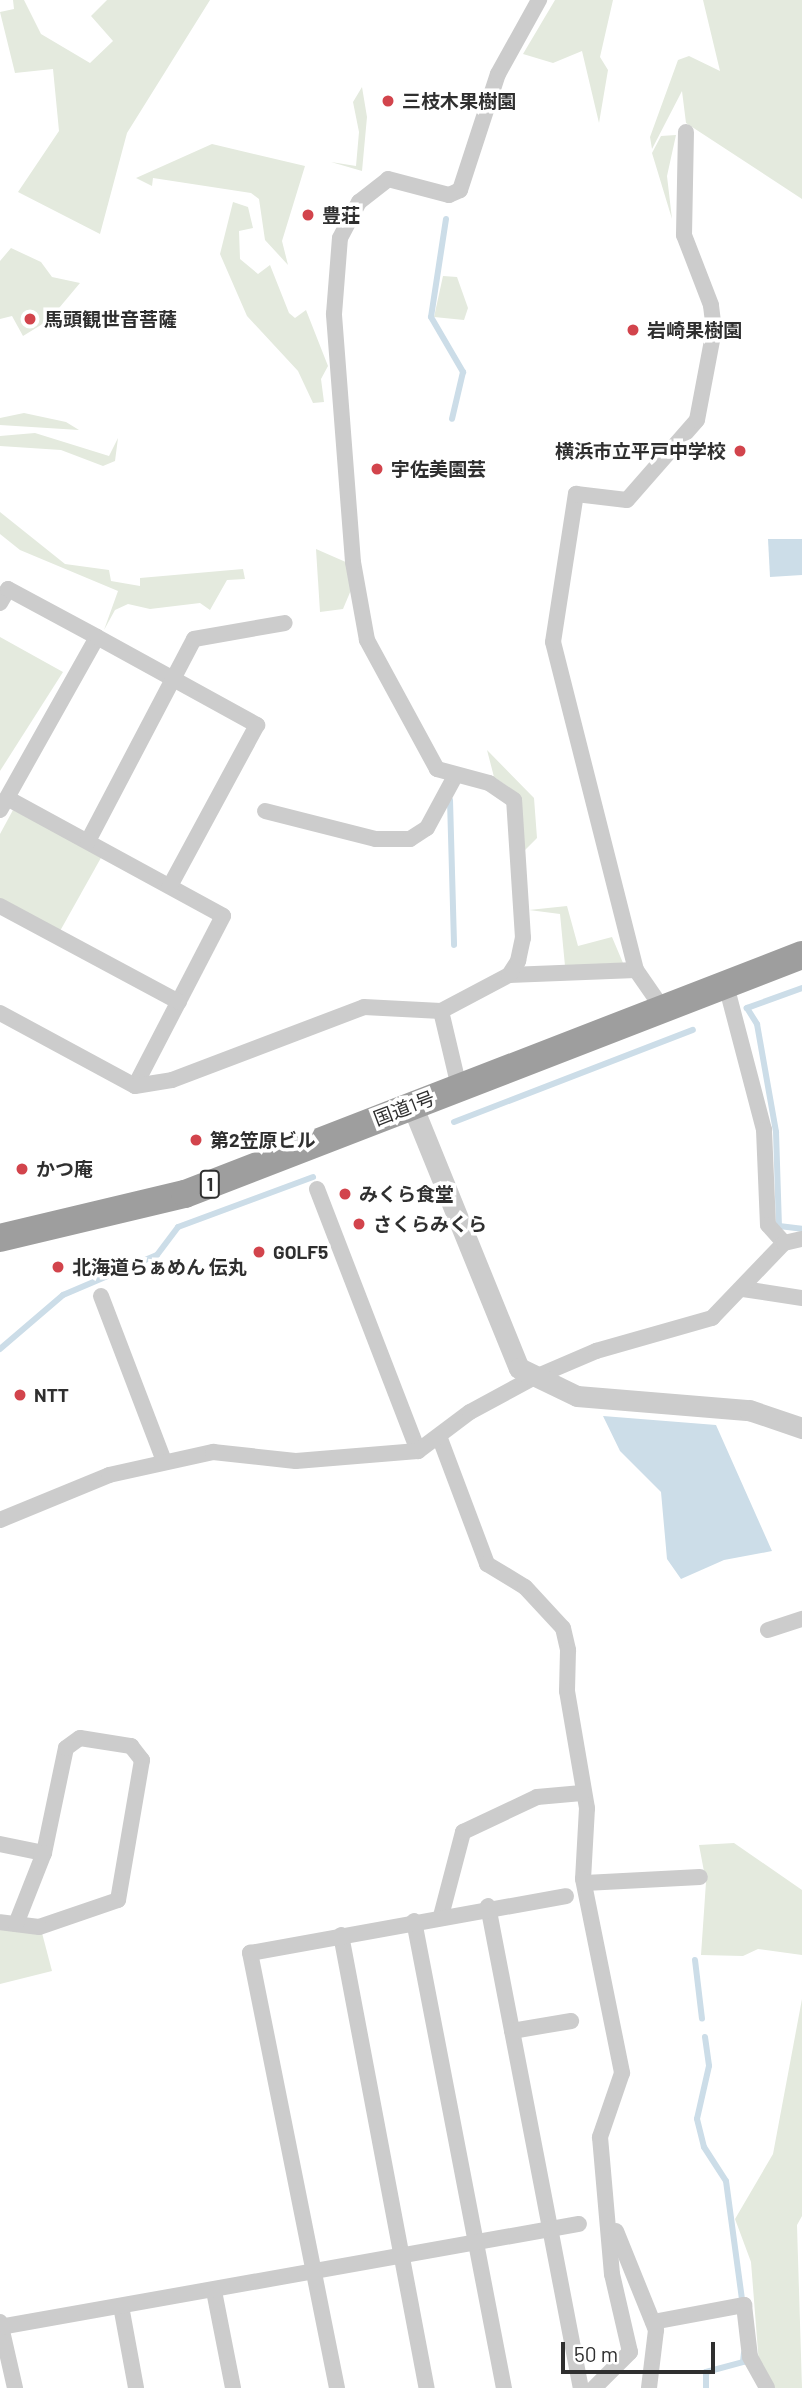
<!DOCTYPE html>
<html>
<head>
<meta charset="utf-8">
<style>
	body { margin:0 }
	#map { position:relative; width:802px; height:2388px; overflow:hidden; background:#fff; font-family:Barlow,"Noto Sans JP",sans-serif }
	div>[style] { position:absolute }
	[style*='--x'] { left:calc(var(--x)*1px); top:calc(var(--y)*1px); width:calc(var(--w)*1px); rotate:calc(var(--a)*1deg) }
	.green>* { inset:0; background:#e4eade }
	.water>* { inset:0; background:#ccdde8 }
	.stream>* { height:6px; margin:-3px; padding:0 3px; transform-origin:3px; border-radius:3px; background:#ccdde8 }
	.minor>* { height:16px; margin:-8px; padding:0 8px; transform-origin:8px; border-radius:8px; background:#ccc }
	.tertiary>* { height:21px; margin:-10.5px; padding:0 10.5px; transform-origin:10.5px; border-radius:10.5px; background:#ccc }
	.trunk>* { height:28px; margin:-14px; padding:0 14px; transform-origin:14px; border-radius:14px; background:#9e9e9e }
	.dots>* { width:19px; height:19px; translate:-50% -50%; box-sizing:border-box; border:4px solid #fff; border-radius:50% }
	span { translate:-50% -50%; white-space:nowrap; text-align:center; line-height:1.15; -webkit-text-stroke:7px #fff; paint-order:stroke }
	.shield-label span { padding:2px 5px; background:#fff; border:2px solid; border-radius:5px; -webkit-text-stroke-width:0 }
	.shield-label { font-size:18px; color:#2f2f2f; font-weight:700 }
	.poi-label { font-size:19px; color:#2f2f2f; font-weight:700 }
	.left { translate:0 -50%; text-align:left }
	.right { translate:-100% -50%; text-align:right }
	.street-label { font-size:19px; color:#2f2f2f }
	.scale { position:absolute; left:561px; top:2342px; width:154px; height:32px; box-sizing:border-box; border:4px solid #2f2f2f; border-top:0; padding-left:9px; font-size:21px; line-height:24px; white-space:nowrap; color:#2f2f2f; -webkit-text-stroke:5px #fff; paint-order:stroke }
</style>
</head>
<body>
<div id="map">
	<div class="green">
		<div style="clip-path:polygon(13px 0,24px 0,41px 34px,90px 63px,113px 41px,91px 16px,107px 0,210px 0,127px 133px,100px 234px,18px 192px,59px 131px,53px 69px,15px 73px,0 12px,14px 9px)"></div>
		<div style="clip-path:polygon(555px 0,613px 0,600px 57px,608px 70px,599px 123px,582px 51px,553px 63px,523px 54px)"></div>
		<div style="clip-path:polygon(703px 0,802px 0,802px 199px,686px 123px,682px 91px,652px 149px,650px 137px,678px 60px,689px 56px,720px 71px)"></div>
		<div style="clip-path:polygon(362px 87px,367px 117px,362px 171px,331px 162px,356px 166px,359px 132px,353px 102px)"></div>
		<div style="clip-path:polygon(676px 135px,667px 176px,672px 219px,652px 153px,661px 136px)"></div>
		<div style="clip-path:polygon(212px 144px,305px 166px,282px 241px,288px 265px,265px 240px,259px 199px,251px 193px,153px 178px,152px 186px,136px 178px)"></div>
		<div style="clip-path:polygon(233px 202px,248px 207px,253px 228px,239px 231px,240px 259px,258px 274px,270px 265px,289px 313px,295px 318px,306px 310px,328px 366px,321px 379px,324px 402px,313px 403px,298px 371px,247px 316px,220px 254px)"></div>
		<div style="clip-path:polygon(11px 248px,41px 262px,52px 277px,80px 283px,49px 320px,23px 336px,12px 316px,0 319px,0 261px)"></div>
		<div style="clip-path:polygon(443px 276px,457px 277px,468px 308px,464px 320px,434px 317px)"></div>
		<div style="clip-path:polygon(24px 413px,66px 422px,79px 430px,0 425px,0 418px)"></div>
		<div style="clip-path:polygon(35px 433px,109px 456px,118px 438px,115px 461px,103px 466px,61px 450px,0 446px,0 436px)"></div>
		<div style="clip-path:polygon(0 512px,65px 564px,109px 570px,111px 581px,140px 586px,140px 578px,243px 569px,245px 579px,227px 580px,210px 610px,200px 603px,150px 609px,128px 604px,115px 610px,104px 630px,118px 591px,20px 550px,0 534px)"></div>
		<div style="clip-path:polygon(316px 549px,348px 563px,351px 590px,343px 609px,320px 612px)"></div>
		<div style="clip-path:polygon(0 637px,63px 672px,0 771px)"></div>
		<div style="clip-path:polygon(487px 750px,534px 798px,537px 838px,524px 851px,511px 789px,494px 777px)"></div>
		<div style="clip-path:polygon(13px 810px,102px 856px,60px 931px,0 899px,0 834px)"></div>
		<div style="clip-path:polygon(567px 906px,578px 946px,612px 937px,623px 963px,565px 966px,560px 914px,529px 910px)"></div>
		<div style="clip-path:polygon(734px 1843px,802px 1890px,802px 1955px,758px 1949px,743px 1956px,701px 1955px,706px 1882px,699px 1845px)"></div>
		<div style="clip-path:polygon(0 1929px,42px 1933px,52px 1971px,0 1984px)"></div>
		<div style="clip-path:polygon(802px 1999px,802px 2216px,797px 2225px,802px 2388px,773px 2388px,759px 2364px,751px 2262px,735px 2219px,773px 2154px)"></div>
	</div>
	<div class="water">
		<div style="clip-path:polygon(768px 539px,802px 539px,802px 575px,770px 577px)"></div>
		<div style="clip-path:polygon(603px 1416px,716px 1425px,772px 1551px,724px 1560px,681px 1579px,667px 1559px,661px 1492px,620px 1451px)"></div>
	</div>
	<div class="stream">
		<div style="--x:446;--y:219;--w:99;--a:98.7"></div>
		<div style="--x:431;--y:317;--w:64;--a:59.8"></div>
		<div style="--x:463;--y:372;--w:48;--a:103.2"></div>
		<div style="--x:450;--y:800;--w:145;--a:88.4"></div>
		<div style="--x:802;--y:988;--w:59;--a:160"></div>
		<div style="--x:747;--y:1008;--w:19;--a:58"></div>
		<div style="--x:757;--y:1024;--w:110;--a:80"></div>
		<div style="--x:776;--y:1132;--w:94;--a:88.2"></div>
		<div style="--x:779;--y:1226;--w:23;--a:7"></div>
		<div style="--x:454;--y:1122;--w:256;--a:-21.1"></div>
		<div style="--x:0;--y:1349;--w:83;--a:-40.6"></div>
		<div style="--x:63;--y:1295;--w:102;--a:-23.1"></div>
		<div style="--x:157;--y:1255;--w:35;--a:-53"></div>
		<div style="--x:178;--y:1227;--w:144;--a:-20.3"></div>
		<div style="--x:695;--y:1960;--w:59;--a:83.2"></div>
		<div style="--x:705;--y:2037;--w:29;--a:82"></div>
		<div style="--x:709;--y:2066;--w:54;--a:102.8"></div>
		<div style="--x:697;--y:2119;--w:29;--a:76"></div>
		<div style="--x:704;--y:2147;--w:40;--a:57.1"></div>
		<div style="--x:726;--y:2181;--w:120;--a:82.3"></div>
		<div style="--x:706;--y:2388;--w:16;--a:-90"></div>
		<div style="--x:706;--y:2372;--w:38;--a:-15"></div>
		<div style="--x:743;--y:2362;--w:9;--a:-84"></div>
	</div>
	<div class="minor">
		<div style="--x:0;--y:603;--w:16;--a:-60"></div>
		<div style="--x:8;--y:589;--w:101;--a:28.3"></div>
		<div style="--x:7;--y:798;--w:246;--a:28.6"></div>
		<div style="--x:223;--y:916;--w:191;--a:117.4"></div>
		<div style="--x:0;--y:810;--w:198;--a:-60.7"></div>
		<div style="--x:97;--y:637;--w:183;--a:28.8"></div>
		<div style="--x:257;--y:725;--w:183;--a:118.4"></div>
		<div style="--x:265;--y:811;--w:114;--a:14.2"></div>
		<div style="--x:376;--y:839;--w:34;--a:0"></div>
		<div style="--x:410;--y:839;--w:20;--a:-33"></div>
		<div style="--x:427;--y:828;--w:57;--a:-61.6"></div>
		<div style="--x:88;--y:841;--w:228;--a:-62.3"></div>
		<div style="--x:194;--y:639;--w:92;--a:-10"></div>
		<div style="--x:0;--y:906;--w:203;--a:28.2"></div>
		<div style="--x:509;--y:975;--w:127;--a:-2.3"></div>
		<div style="--x:726;--y:985;--w:150;--a:75.3"></div>
		<div style="--x:764;--y:1130;--w:95;--a:87.6"></div>
		<div style="--x:768;--y:1225;--w:24;--a:48"></div>
		<div style="--x:663;--y:1009;--w:47;--a:-124.7"></div>
		<div style="--x:636;--y:970;--w:338;--a:-104.2"></div>
		<div style="--x:553;--y:642;--w:150;--a:-81.2"></div>
		<div style="--x:576;--y:494;--w:51;--a:6.7"></div>
		<div style="--x:627;--y:500;--w:106;--a:-48.8"></div>
		<div style="--x:697;--y:420;--w:92;--a:-79.3"></div>
		<div style="--x:714;--y:330;--w:25;--a:-97"></div>
		<div style="--x:711;--y:305;--w:75;--a:-111.1"></div>
		<div style="--x:684;--y:235;--w:103;--a:-88.9"></div>
		<div style="--x:441;--y:1011;--w:78;--a:76.7"></div>
		<div style="--x:0;--y:1013;--w:153;--a:28.4"></div>
		<div style="--x:135;--y:1086;--w:37;--a:-9"></div>
		<div style="--x:172;--y:1080;--w:205;--a:-20.8"></div>
		<div style="--x:364;--y:1007;--w:77;--a:3"></div>
		<div style="--x:441;--y:1011;--w:77;--a:-27.9"></div>
		<div style="--x:509;--y:975;--w:17;--a:-57"></div>
		<div style="--x:518;--y:961;--w:24;--a:-78"></div>
		<div style="--x:523;--y:938;--w:138;--a:-93.7"></div>
		<div style="--x:514;--y:800;--w:30;--a:-146"></div>
		<div style="--x:489;--y:783;--w:54;--a:-164.9"></div>
		<div style="--x:437;--y:769;--w:147;--a:-118.5"></div>
		<div style="--x:367;--y:640;--w:79;--a:-100.2"></div>
		<div style="--x:353;--y:562;--w:249;--a:-94.4"></div>
		<div style="--x:334;--y:314;--w:76;--a:-85.5"></div>
		<div style="--x:340;--y:238;--w:41;--a:-62.2"></div>
		<div style="--x:359;--y:202;--w:37;--a:-38"></div>
		<div style="--x:388;--y:179;--w:63;--a:14.7"></div>
		<div style="--x:449;--y:195;--w:12;--a:-24"></div>
		<div style="--x:460;--y:190;--w:122;--a:-71.9"></div>
		<div style="--x:498;--y:74;--w:85;--a:-61"></div>
		<div style="--x:317;--y:1189;--w:281;--a:68.9"></div>
		<div style="--x:743;--y:1289;--w:60;--a:8.7"></div>
		<div style="--x:101;--y:1296;--w:177;--a:69.1"></div>
		<div style="--x:439;--y:1436;--w:137;--a:69.4"></div>
		<div style="--x:487;--y:1564;--w:44;--a:31.2"></div>
		<div style="--x:525;--y:1587;--w:56;--a:47.2"></div>
		<div style="--x:563;--y:1628;--w:23;--a:77"></div>
		<div style="--x:568;--y:1650;--w:41;--a:91.4"></div>
		<div style="--x:567;--y:1691;--w:119;--a:80.3"></div>
		<div style="--x:587;--y:1808;--w:71;--a:93.2"></div>
		<div style="--x:583;--y:1879;--w:198;--a:78.6"></div>
		<div style="--x:622;--y:2073;--w:68;--a:109"></div>
		<div style="--x:600;--y:2137;--w:138;--a:85"></div>
		<div style="--x:612;--y:2274;--w:80;--a:77"></div>
		<div style="--x:630;--y:2352;--w:51;--a:135"></div>
		<div style="--x:0;--y:1520;--w:118;--a:-22.4"></div>
		<div style="--x:109;--y:1475;--w:107;--a:-12.5"></div>
		<div style="--x:213;--y:1452;--w:83;--a:6.2"></div>
		<div style="--x:296;--y:1461;--w:122;--a:-4.7"></div>
		<div style="--x:418;--y:1451;--w:65;--a:-36.9"></div>
		<div style="--x:470;--y:1412;--w:72;--a:-28.4"></div>
		<div style="--x:533;--y:1378;--w:69;--a:-23.2"></div>
		<div style="--x:596;--y:1351;--w:121;--a:-15.9"></div>
		<div style="--x:712;--y:1318;--w:104;--a:-46.2"></div>
		<div style="--x:784;--y:1243;--w:18;--a:-13"></div>
		<div style="--x:768;--y:1630;--w:36;--a:-18"></div>
		<div style="--x:0;--y:1844;--w:45;--a:11.6"></div>
		<div style="--x:44;--y:1853;--w:107;--a:-78.2"></div>
		<div style="--x:66;--y:1748;--w:17;--a:-36"></div>
		<div style="--x:80;--y:1738;--w:52;--a:8.9"></div>
		<div style="--x:131;--y:1746;--w:18;--a:52"></div>
		<div style="--x:142;--y:1760;--w:142;--a:99.7"></div>
		<div style="--x:118;--y:1900;--w:83;--a:161.1"></div>
		<div style="--x:39;--y:1927;--w:39;--a:-173"></div>
		<div style="--x:585;--y:1883;--w:115;--a:-3"></div>
		<div style="--x:488;--y:1906;--w:491;--a:79.1"></div>
		<div style="--x:441;--y:1916;--w:87;--a:-75.3"></div>
		<div style="--x:463;--y:1832;--w:82;--a:-25.3"></div>
		<div style="--x:537;--y:1797;--w:45;--a:-5.1"></div>
		<div style="--x:414;--y:1921;--w:476;--a:79.1"></div>
		<div style="--x:16;--y:1924;--w:76;--a:-68.5"></div>
		<div style="--x:341;--y:1935;--w:461;--a:79.3"></div>
		<div style="--x:512;--y:2031;--w:60;--a:-9.6"></div>
		<div style="--x:616;--y:2231;--w:107;--a:68"></div>
		<div style="--x:656;--y:2330;--w:58;--a:96.9"></div>
		<div style="--x:214;--y:2291;--w:99;--a:78.9"></div>
		<div style="--x:121;--y:2306;--w:83;--a:79.6"></div>
		<div style="--x:0;--y:2322;--w:68;--a:77.2"></div>
		<div style="--x:653;--y:2322;--w:93;--a:-10.6"></div>
		<div style="--x:744;--y:2305;--w:52;--a:83.4"></div>
		<div style="--x:750;--y:2357;--w:35;--a:61"></div>
		<div style="--x:0;--y:2327;--w:588;--a:-10.09"></div>
		<div style="--x:337;--y:2388;--w:444;--a:-101.3"></div>
		<div style="--x:250;--y:1953;--w:321;--a:-10.2"></div>
	</div>
	<div class="tertiary">
		<div style="--x:412;--y:1105;--w:284;--a:67.9"></div>
		<div style="--x:519;--y:1368;--w:64;--a:25.8"></div>
		<div style="--x:577;--y:1396;--w:173;--a:4.7"></div>
		<div style="--x:749;--y:1410;--w:56;--a:18.8"></div>
	</div>
	<div class="trunk">
		<div style="--x:0;--y:1238;--w:190;--a:-13.4"></div>
		<div style="--x:185;--y:1194;--w:662;--a:-21.17"></div>
	</div>
	<div class="dots">
		<div style="left:388px;top:101px;background:#d2444c"></div>
		<div style="left:308px;top:215px;background:#d2444c"></div>
		<div style="left:30px;top:319px;background:#d2444c"></div>
		<div style="left:633px;top:330px;background:#d2444c"></div>
		<div style="left:740px;top:451px;background:#d2444c"></div>
		<div style="left:377px;top:469px;background:#d2444c"></div>
		<div style="left:196px;top:1140px;background:#d2444c"></div>
		<div style="left:22px;top:1169px;background:#d2444c"></div>
		<div style="left:345px;top:1194px;background:#d2444c"></div>
		<div style="left:359px;top:1224px;background:#d2444c"></div>
		<div style="left:259px;top:1252px;background:#d2444c"></div>
		<div style="left:58px;top:1267px;background:#d2444c"></div>
		<div style="left:20px;top:1395px;background:#d2444c"></div>
	</div>
	<div class="shield-label">
		<span style="left:210px;top:1184px">1</span>
	</div>
	<div class="poi-label">
		<span class="left" style="left:402px;top:101px">三枝木果樹園</span>
		<span class="left" style="left:322px;top:215px">豊荘</span>
		<span class="left" style="left:44px;top:319px">馬頭観世音菩薩</span>
		<span class="left" style="left:647px;top:330px">岩崎果樹園</span>
		<span class="right" style="left:726px;top:451px">横浜市立平戸中学校</span>
		<span class="left" style="left:391px;top:469px">宇佐美園芸</span>
		<span class="left" style="left:210px;top:1140px">第2笠原ビル</span>
		<span class="left" style="left:36px;top:1169px">かつ庵</span>
		<span class="left" style="left:359px;top:1194px">みくら食堂</span>
		<span class="left" style="left:373px;top:1224px">さくらみくら</span>
		<span class="left" style="left:273px;top:1252px">GOLF5</span>
		<span class="left" style="left:72px;top:1267px">北海道らぁめん 伝丸</span>
		<span class="left" style="left:34px;top:1395px">NTT</span>
	</div>
	<div class="street-label">
		<span style="left:404px;top:1108px;rotate:-21deg">国道1号</span>
	</div>
	<div class="scale">50 m</div>
</div>
</body>
</html>
